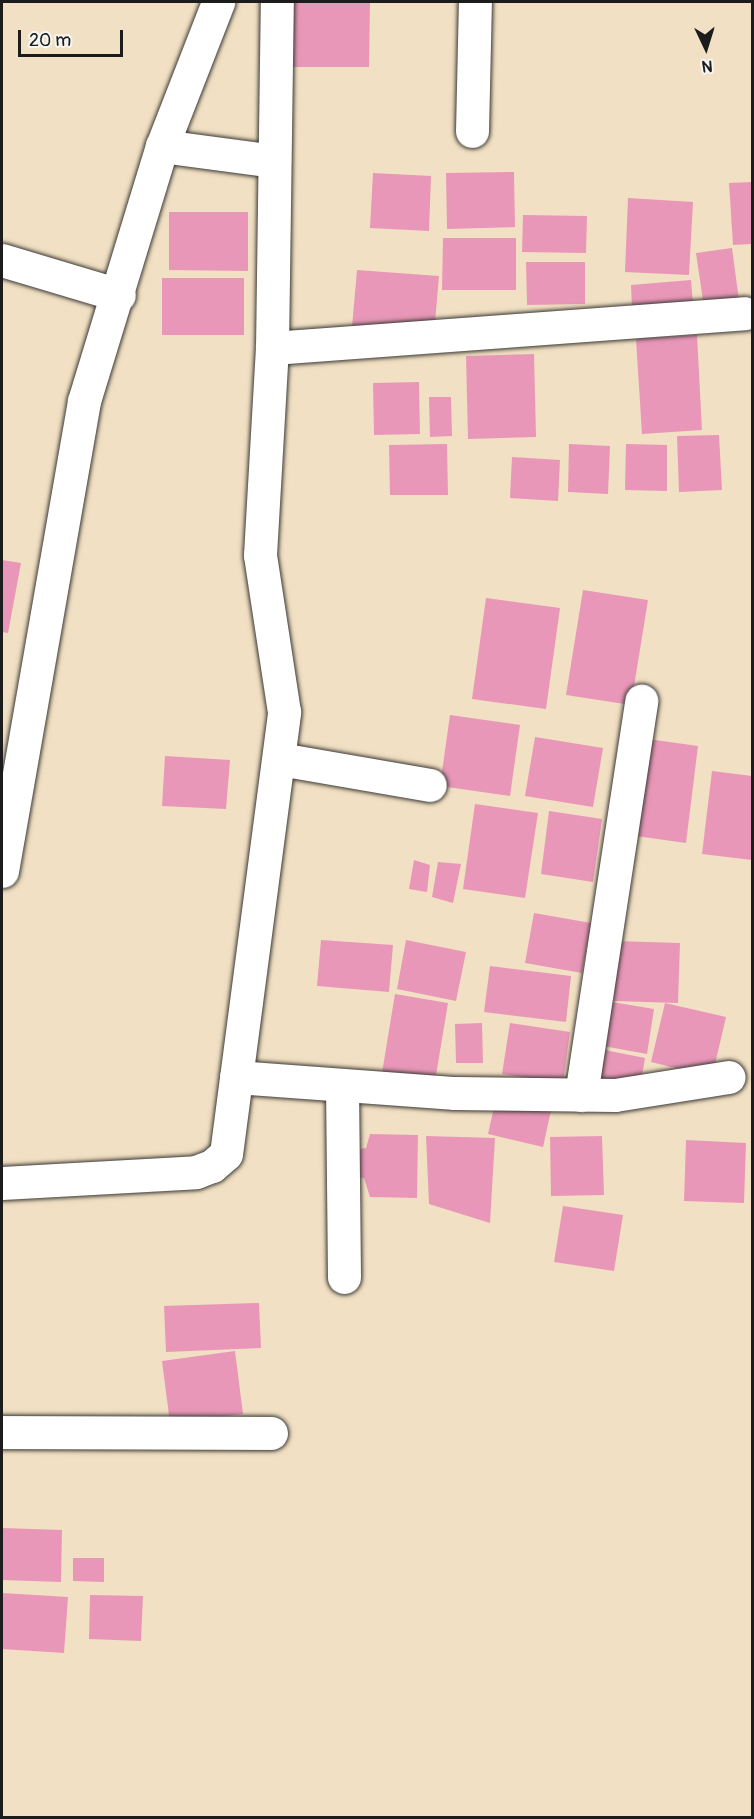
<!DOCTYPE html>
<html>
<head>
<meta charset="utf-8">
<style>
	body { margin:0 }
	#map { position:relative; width:754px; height:1819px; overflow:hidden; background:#f1e0c3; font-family:Pangolin,sans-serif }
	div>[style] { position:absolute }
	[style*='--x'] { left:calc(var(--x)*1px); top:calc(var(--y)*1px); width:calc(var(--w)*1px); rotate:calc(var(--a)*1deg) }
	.building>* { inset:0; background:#e997b8 }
	.roads { filter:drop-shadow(0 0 2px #3c3935) drop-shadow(0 0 2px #3c3935) }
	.minor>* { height:33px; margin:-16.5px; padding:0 16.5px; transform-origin:16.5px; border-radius:16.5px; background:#fff }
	span { translate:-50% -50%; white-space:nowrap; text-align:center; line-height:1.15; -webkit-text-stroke:6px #f6f6f2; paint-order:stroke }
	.frame { position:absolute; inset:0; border:3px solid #1c1c1c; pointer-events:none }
	.north { position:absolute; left:676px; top:18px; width:60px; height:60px; -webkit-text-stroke:4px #f6f6f2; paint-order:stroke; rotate:176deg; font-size:16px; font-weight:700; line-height:24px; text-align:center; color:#1c1c1c }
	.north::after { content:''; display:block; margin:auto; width:21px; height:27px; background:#1c1c1c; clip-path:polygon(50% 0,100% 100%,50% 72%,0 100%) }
	.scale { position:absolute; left:18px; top:30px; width:105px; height:27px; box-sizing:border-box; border:3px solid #1c1c1c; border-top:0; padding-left:8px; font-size:18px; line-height:21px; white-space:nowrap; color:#1c1c1c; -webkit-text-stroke:4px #f6f6f2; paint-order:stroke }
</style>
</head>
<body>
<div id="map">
	<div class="building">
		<div style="clip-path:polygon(283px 2px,370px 2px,369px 67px,283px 67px)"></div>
		<div style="clip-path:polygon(514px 172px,515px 227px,447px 229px,446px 173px)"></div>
		<div style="clip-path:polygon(373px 173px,431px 176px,429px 231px,370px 228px)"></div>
		<div style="clip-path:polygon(752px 182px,752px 244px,733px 245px,729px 183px)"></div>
		<div style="clip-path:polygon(628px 198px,693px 202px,689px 275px,625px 272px)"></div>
		<div style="clip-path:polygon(169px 212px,248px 212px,248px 271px,169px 270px)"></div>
		<div style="clip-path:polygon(523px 215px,587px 216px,586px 253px,522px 252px)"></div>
		<div style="clip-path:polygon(443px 238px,516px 238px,516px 290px,442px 290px)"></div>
		<div style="clip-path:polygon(732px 248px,740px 308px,705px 314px,696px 253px)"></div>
		<div style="clip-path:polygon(526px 262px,585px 262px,585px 304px,527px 305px)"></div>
		<div style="clip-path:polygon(357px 270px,439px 276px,434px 334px,352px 327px)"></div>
		<div style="clip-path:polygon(162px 278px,244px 278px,244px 335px,162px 335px)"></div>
		<div style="clip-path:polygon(691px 280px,693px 304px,632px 309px,631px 285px)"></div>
		<div style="clip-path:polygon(697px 335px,702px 430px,642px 434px,636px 339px)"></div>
		<div style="clip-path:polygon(534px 354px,536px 437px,468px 439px,466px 356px)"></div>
		<div style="clip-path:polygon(419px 382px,420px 434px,374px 435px,373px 383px)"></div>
		<div style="clip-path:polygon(429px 397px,451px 397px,452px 436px,430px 437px)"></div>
		<div style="clip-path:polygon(719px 435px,722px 490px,679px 492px,677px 436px)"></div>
		<div style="clip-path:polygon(447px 444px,448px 495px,390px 495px,389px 445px)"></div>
		<div style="clip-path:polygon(569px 444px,610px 446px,608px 494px,568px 492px)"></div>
		<div style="clip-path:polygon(626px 444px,667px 445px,667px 491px,625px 490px)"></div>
		<div style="clip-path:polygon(512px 457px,560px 460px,558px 501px,510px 498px)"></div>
		<div style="clip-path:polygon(2px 560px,21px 563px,8px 633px,2px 632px)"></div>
		<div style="clip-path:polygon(583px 590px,648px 600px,631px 705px,566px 695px)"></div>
		<div style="clip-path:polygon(486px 598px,560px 608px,546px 709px,472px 699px)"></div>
		<div style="clip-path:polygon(450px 715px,520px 725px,510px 796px,440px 786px)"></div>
		<div style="clip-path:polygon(535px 737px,603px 748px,593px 807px,525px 796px)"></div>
		<div style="clip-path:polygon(641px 738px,698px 746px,686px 843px,629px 835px)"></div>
		<div style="clip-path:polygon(165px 756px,230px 760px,226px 809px,162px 806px)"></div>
		<div style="clip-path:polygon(712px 771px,752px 776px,752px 860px,702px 854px)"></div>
		<div style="clip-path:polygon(475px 804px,538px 813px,525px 898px,463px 889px)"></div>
		<div style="clip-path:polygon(549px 811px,602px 819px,593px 882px,541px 874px)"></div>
		<div style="clip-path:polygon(414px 860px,430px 865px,427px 892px,409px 889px)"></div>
		<div style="clip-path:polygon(438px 862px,461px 864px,453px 903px,432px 897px)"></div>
		<div style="clip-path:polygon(534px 913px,591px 923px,582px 973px,525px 963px)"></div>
		<div style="clip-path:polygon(321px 940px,393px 945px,389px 992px,317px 986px)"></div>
		<div style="clip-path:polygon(406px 940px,466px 952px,456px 1001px,397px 989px)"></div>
		<div style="clip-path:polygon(616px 941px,680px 943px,678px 1003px,614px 1001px)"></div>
		<div style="clip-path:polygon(490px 966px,571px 976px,566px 1022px,484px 1012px)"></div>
		<div style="clip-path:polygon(395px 994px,448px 1003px,434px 1087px,381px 1079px)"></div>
		<div style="clip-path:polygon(600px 1000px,654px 1009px,647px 1054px,592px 1044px)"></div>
		<div style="clip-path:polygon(665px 1003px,726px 1017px,712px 1077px,651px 1062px)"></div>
		<div style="clip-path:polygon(482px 1023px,483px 1063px,456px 1063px,455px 1024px)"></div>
		<div style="clip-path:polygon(510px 1023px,570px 1032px,563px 1083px,502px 1074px)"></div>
		<div style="clip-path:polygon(590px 1047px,645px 1058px,640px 1088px,584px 1079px)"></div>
		<div style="clip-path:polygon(497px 1094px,552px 1106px,543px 1147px,488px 1134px)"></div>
		<div style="clip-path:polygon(370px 1134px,418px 1135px,417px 1198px,370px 1197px,364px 1178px,348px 1176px,353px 1150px,366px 1148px)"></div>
		<div style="clip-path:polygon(426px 1136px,495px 1138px,490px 1223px,429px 1204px)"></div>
		<div style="clip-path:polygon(602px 1136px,604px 1195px,551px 1196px,550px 1137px)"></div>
		<div style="clip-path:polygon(686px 1140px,746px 1143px,744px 1203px,684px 1201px)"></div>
		<div style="clip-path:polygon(563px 1206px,623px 1215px,614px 1271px,554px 1262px)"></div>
		<div style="clip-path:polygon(259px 1303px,261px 1348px,166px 1352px,164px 1306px)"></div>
		<div style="clip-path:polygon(235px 1351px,243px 1414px,170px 1423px,162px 1361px)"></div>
		<div style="clip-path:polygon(2px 1528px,62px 1530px,61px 1582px,2px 1580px)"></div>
		<div style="clip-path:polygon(73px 1558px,104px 1558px,104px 1582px,73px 1581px)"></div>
		<div style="clip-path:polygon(2px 1593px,68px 1597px,64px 1653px,2px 1649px)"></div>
		<div style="clip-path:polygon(90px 1595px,143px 1596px,141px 1641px,89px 1639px)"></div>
	</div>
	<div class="roads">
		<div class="minor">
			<div style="--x:472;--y:131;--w:129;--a:-88.7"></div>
			<div style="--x:162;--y:146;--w:113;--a:7.6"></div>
			<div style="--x:2;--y:260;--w:122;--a:16.7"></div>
			<div style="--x:272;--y:348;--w:474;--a:-4.2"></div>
			<div style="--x:280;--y:759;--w:152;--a:9.8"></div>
			<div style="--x:2;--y:871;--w:477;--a:-80.1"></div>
			<div style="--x:84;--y:401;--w:267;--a:-73"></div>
			<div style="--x:162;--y:146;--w:155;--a:-68.7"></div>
			<div style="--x:236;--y:1077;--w:220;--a:4.2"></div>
			<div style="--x:455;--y:1093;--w:160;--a:0.7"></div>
			<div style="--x:615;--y:1095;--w:115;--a:-9"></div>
			<div style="--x:342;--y:1085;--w:192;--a:89.4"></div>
			<div style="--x:581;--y:1095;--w:399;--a:-81.3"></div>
			<div style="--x:2;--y:1183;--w:194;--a:-3.2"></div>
			<div style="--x:196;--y:1172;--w:17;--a:-21"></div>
			<div style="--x:212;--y:1166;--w:18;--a:-41"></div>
			<div style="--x:226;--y:1154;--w:446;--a:-82.5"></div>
			<div style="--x:284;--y:712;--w:159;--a:-98.7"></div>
			<div style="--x:260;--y:555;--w:207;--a:-86.7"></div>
			<div style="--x:272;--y:348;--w:346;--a:-89.2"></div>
			<div style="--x:2;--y:1432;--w:269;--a:0.2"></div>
		</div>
	</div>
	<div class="frame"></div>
	<div class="north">N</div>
	<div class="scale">20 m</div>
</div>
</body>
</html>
